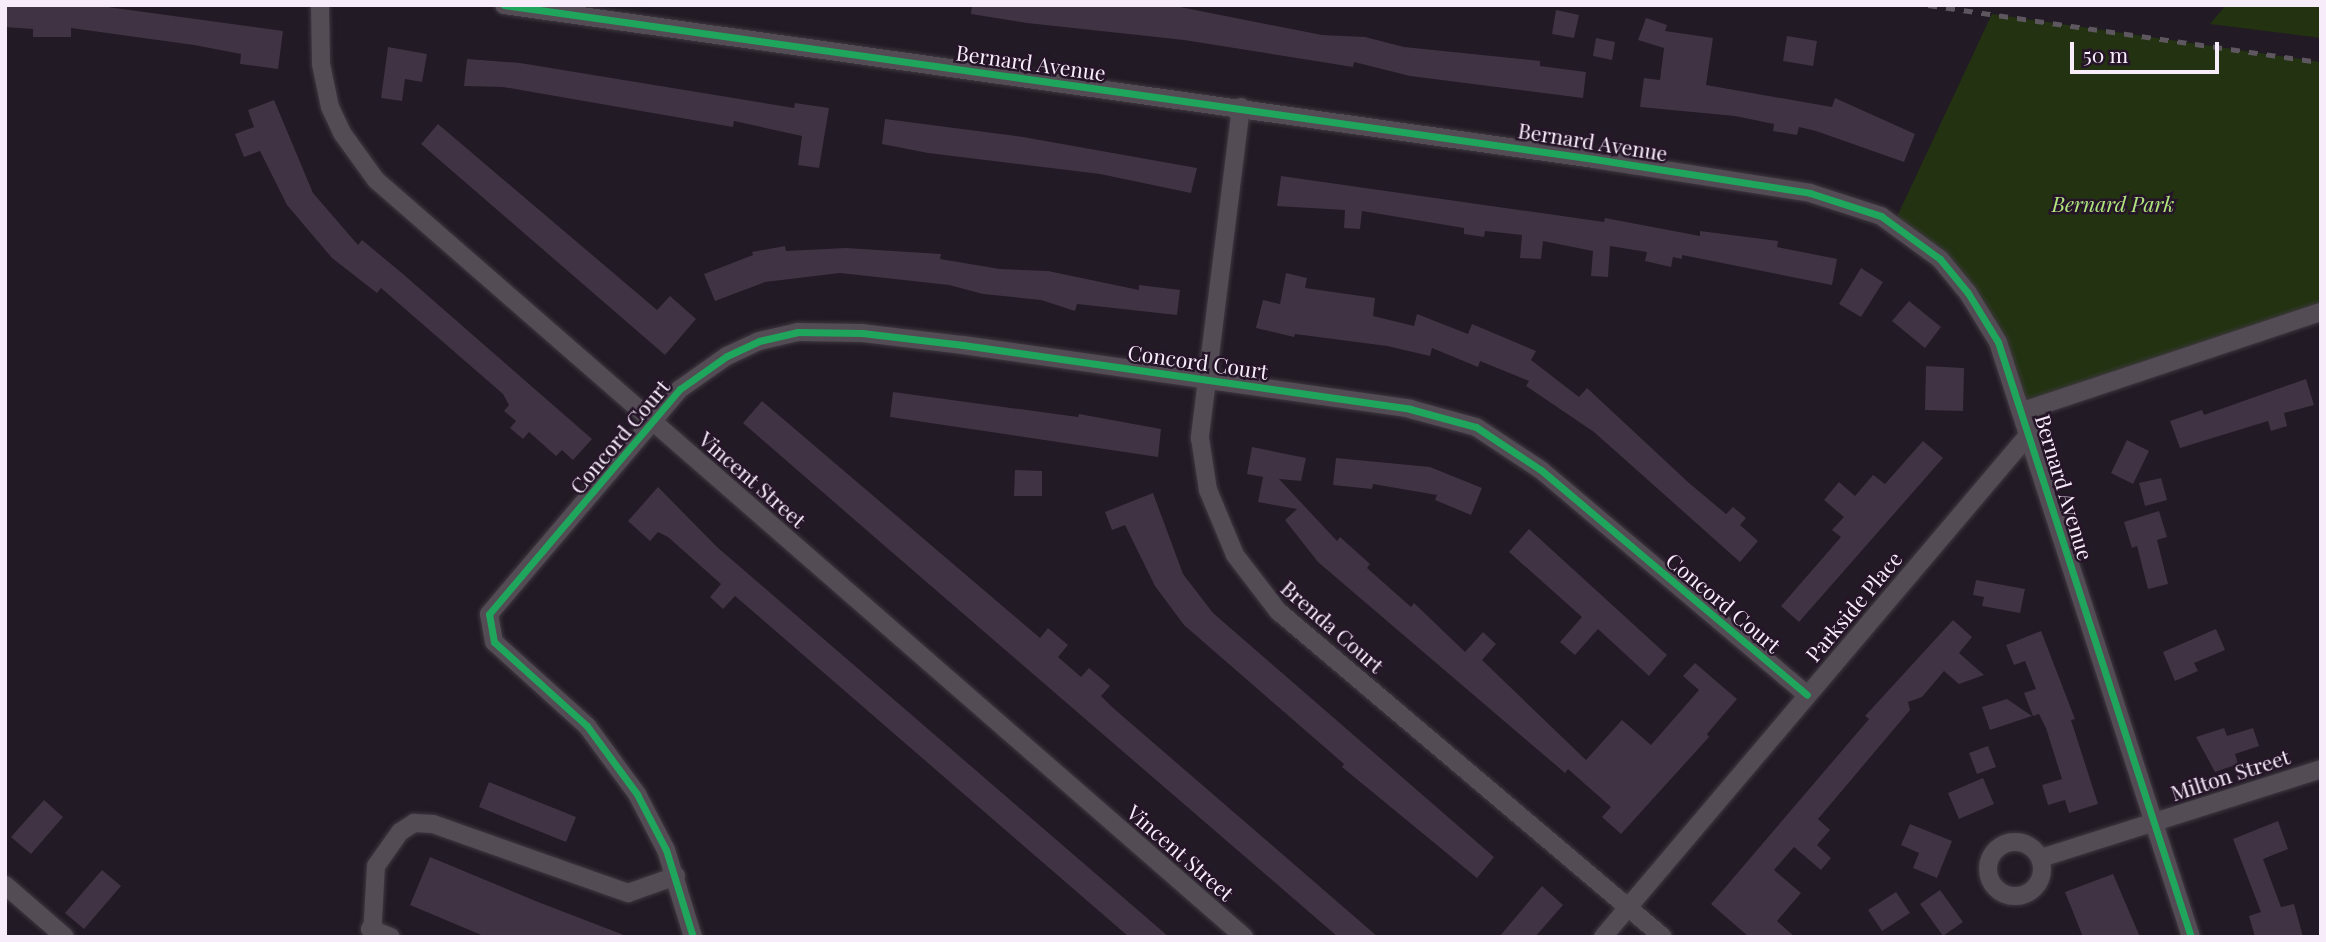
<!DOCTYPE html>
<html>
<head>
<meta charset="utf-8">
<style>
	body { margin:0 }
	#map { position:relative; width:2326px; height:942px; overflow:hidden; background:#221a24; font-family:"Playfair Display",serif }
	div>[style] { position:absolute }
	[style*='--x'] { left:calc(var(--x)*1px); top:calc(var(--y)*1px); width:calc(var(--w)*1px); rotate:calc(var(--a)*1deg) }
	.green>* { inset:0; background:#233311 }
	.building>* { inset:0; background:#403343 }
	.roads { filter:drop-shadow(0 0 2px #3e3840) drop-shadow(0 0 2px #3e3840) }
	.minor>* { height:18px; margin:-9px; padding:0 9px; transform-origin:9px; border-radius:9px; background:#534c55 }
	.minor>.ring { margin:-9px; padding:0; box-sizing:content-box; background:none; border:18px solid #534c55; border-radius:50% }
	.rail>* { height:5px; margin-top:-2.5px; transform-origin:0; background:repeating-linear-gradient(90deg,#5e5760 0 9px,transparent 0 18px) }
	.cycleway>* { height:7px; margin:-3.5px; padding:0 3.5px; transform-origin:3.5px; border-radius:3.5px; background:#20a55d }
	span { translate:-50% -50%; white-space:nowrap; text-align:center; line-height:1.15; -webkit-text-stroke:5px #261529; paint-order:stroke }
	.street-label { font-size:21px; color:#f7ecf9 }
	.park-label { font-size:21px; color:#afe67d; font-style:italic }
	.frame { position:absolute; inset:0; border:7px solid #f7ecf9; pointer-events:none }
	.scale { position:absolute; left:2070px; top:42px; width:149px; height:32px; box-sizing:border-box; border:4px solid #f7ecf9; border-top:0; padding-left:9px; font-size:21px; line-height:24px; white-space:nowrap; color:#f7ecf9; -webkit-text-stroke:5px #261529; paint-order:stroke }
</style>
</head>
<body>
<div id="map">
	<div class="green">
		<div style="clip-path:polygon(2226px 5px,2321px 5px,2321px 38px,2210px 24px)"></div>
		<div style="clip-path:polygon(1992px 14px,2321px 62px,2321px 313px,2023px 411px,1985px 317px,1894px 223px)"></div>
	</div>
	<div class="building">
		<div style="clip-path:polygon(32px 5px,93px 5px,283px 31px,278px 69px,240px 64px,241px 54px,194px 45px,71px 28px,71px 37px,33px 37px,33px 29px,5px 27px,6px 6px)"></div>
		<div style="clip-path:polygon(972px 5px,1170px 5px,1322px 35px,1365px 37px,1404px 47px,1540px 61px,1540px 66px,1586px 72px,1583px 98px,1410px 76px,1354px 62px,1353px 67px,1184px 40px,1027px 23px,971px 14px)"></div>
		<div style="clip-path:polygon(1556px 10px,1579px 15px,1574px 38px,1552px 34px)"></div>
		<div style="clip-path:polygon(1646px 18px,1667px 25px,1665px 31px,1713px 38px,1706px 85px,1832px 107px,1835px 98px,1915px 134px,1904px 162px,1816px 131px,1799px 127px,1797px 135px,1773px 131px,1774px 124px,1735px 116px,1640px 107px,1644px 78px,1660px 80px,1664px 48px,1638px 40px)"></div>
		<div style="clip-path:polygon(1787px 36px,1817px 41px,1813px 66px,1783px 61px)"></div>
		<div style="clip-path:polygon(1596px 38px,1615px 42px,1612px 60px,1593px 56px)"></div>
		<div style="clip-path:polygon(388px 47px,427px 54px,422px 82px,405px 79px,402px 101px,381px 98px)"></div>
		<div style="clip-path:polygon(467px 59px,520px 63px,794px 108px,795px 103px,829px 108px,819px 168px,798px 165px,802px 136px,734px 121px,733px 127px,503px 87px,464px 86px)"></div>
		<div style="clip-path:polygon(274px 100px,313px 193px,358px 245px,362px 240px,403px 274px,592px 439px,573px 460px,562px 450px,556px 456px,529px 432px,523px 439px,510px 428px,516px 421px,504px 411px,509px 405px,503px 394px,381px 288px,377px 293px,332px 258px,287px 205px,260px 151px,244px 157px,235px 134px,254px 127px,248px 110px)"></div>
		<div style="clip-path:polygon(885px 119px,1023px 137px,1197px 168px,1191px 193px,1100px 174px,928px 153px,882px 144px)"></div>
		<div style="clip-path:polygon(438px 124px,657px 310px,670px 296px,696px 319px,665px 355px,421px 144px)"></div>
		<div style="clip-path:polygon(1281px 176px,1604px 222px,1605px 218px,1700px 236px,1700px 231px,1778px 241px,1777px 247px,1837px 259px,1832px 285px,1682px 255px,1682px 259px,1673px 257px,1671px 267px,1645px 261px,1647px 252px,1610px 246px,1608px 277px,1591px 276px,1593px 251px,1543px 241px,1541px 259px,1520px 258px,1522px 235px,1485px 231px,1484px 237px,1464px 234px,1464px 228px,1362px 211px,1360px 229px,1344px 228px,1345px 210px,1277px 206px)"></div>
		<div style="clip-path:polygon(785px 246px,786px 251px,846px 248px,941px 254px,940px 259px,1000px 269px,1048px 271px,1139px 290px,1139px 285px,1180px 290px,1177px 315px,1077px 304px,1075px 311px,1041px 300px,983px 294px,949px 285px,840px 273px,765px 282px,715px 301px,704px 274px,753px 255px,752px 252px)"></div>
		<div style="clip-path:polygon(1861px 268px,1883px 282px,1861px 317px,1839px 304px)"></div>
		<div style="clip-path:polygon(1286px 273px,1307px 278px,1305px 288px,1375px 298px,1373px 316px,1414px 326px,1417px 314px,1468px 334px,1472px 324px,1536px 351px,1531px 360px,1579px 397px,1587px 388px,1689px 483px,1726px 514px,1733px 507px,1746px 518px,1740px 525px,1758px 541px,1740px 562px,1594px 432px,1526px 386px,1529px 381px,1480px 361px,1478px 367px,1432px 348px,1430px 356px,1387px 346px,1295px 334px,1294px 337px,1256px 328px,1263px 300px,1280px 304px)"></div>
		<div style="clip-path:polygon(1909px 301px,1941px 327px,1925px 348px,1892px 321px)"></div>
		<div style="clip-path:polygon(1926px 366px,1964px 368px,1963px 411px,1925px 410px)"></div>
		<div style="clip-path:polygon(2306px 379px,2314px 405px,2284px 413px,2287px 426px,2271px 431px,2268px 421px,2180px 448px,2170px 421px,2202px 410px,2204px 415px)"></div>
		<div style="clip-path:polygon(893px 392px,1078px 417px,1079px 414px,1161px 429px,1158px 457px,890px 417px)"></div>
		<div style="clip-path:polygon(762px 401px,1040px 638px,1048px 628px,1068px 645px,1058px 657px,1081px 677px,1089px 668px,1110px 686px,1101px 696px,1112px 707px,1378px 937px,1338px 937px,879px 541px,743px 423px)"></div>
		<div style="clip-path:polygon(2127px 440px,2149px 451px,2133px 484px,2111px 473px)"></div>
		<div style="clip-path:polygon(1923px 441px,1943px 458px,1799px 622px,1781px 606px,1841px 537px,1832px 530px,1844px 517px,1824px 500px,1839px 482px,1855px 496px,1873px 475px,1885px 484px)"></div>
		<div style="clip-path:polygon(1252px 447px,1306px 458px,1301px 481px,1279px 479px,1337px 541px,1340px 537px,1370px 564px,1367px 568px,1411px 607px,1414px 603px,1465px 652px,1483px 632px,1496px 644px,1482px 660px,1586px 760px,1622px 720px,1651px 745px,1699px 690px,1683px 676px,1695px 663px,1737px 699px,1707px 734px,1709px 737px,1621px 834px,1602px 817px,1611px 807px,1568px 769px,1565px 773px,1318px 562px,1285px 520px,1297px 509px,1258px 502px,1263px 477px,1247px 474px)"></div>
		<div style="clip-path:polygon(1336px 458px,1430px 467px,1482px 488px,1471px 515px,1435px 500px,1437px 495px,1373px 484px,1372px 489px,1333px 485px)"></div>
		<div style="clip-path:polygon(1015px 470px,1042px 471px,1042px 496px,1014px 496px)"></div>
		<div style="clip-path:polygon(2161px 478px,2167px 500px,2145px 506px,2139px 483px)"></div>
		<div style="clip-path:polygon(658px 487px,717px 547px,1169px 937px,1129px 937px,735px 596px,723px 609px,710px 597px,721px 584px,668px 537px,658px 532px,650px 541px,628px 521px)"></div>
		<div style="clip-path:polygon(1153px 493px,1183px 574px,1213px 613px,1494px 857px,1477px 878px,1342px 767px,1344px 764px,1184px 625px,1155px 586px,1125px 525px,1112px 530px,1105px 512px)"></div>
		<div style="clip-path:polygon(2159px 511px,2167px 537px,2157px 540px,2168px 584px,2148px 589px,2137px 546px,2132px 548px,2124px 522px)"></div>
		<div style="clip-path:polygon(1529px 529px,1667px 655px,1649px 676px,1598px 629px,1575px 655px,1560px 642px,1582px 617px,1509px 552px)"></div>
		<div style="clip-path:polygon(1976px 580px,2025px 589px,2020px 613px,1982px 606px,1984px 597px,1973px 595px)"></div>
		<div style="clip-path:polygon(1953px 620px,1972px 637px,1959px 653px,1984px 675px,1959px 684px,1944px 671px,1922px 697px,1908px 702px,1910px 710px,1818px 819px,1830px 830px,1817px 845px,1831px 858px,1821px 870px,1794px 847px,1774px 870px,1801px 893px,1777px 921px,1795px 937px,1749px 937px,1711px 904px,1869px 719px,1865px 716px)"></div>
		<div style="clip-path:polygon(2216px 629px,2225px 650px,2194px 663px,2198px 671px,2175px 681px,2163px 652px)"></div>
		<div style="clip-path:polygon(2041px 631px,2075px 719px,2071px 720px,2098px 804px,2069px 813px,2065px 800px,2048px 805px,2042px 785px,2062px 779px,2046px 728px,2039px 714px,2033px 716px,2024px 693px,2036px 689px,2025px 661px,2014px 665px,2006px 645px)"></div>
		<div style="clip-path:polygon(2007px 699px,2032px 716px,1990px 730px,1982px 707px)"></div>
		<div style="clip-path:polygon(2224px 728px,2227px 736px,2253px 728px,2259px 746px,2235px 754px,2238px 764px,2215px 772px,2196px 737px)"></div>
		<div style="clip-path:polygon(1988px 746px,1996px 767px,1977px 774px,1969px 753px)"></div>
		<div style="clip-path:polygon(1983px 778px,1994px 804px,1959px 819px,1948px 793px)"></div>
		<div style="clip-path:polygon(489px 782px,576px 817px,566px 842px,479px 807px)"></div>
		<div style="clip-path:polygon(44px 800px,63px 817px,31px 854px,11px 837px)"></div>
		<div style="clip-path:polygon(2278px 821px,2288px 849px,2263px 859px,2281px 907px,2294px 904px,2303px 937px,2255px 937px,2249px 916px,2261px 912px,2233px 839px)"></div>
		<div style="clip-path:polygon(1910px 824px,1952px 841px,1937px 878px,1913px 868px,1919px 853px,1901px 845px)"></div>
		<div style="clip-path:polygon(430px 857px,538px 902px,629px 937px,486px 937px,410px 905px)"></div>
		<div style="clip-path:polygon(102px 870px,121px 886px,84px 929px,65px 913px)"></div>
		<div style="clip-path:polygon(2113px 874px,2140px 937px,2083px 937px,2065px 892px)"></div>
		<div style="clip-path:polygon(1542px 886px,1563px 905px,1535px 937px,1499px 937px)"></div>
		<div style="clip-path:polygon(1940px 890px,1963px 922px,1943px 936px,1920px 904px)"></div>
		<div style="clip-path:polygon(1896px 892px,1910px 913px,1882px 931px,1868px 910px)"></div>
	</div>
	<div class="roads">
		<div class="minor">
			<div style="--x:320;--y:5;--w:59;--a:89"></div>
			<div style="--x:321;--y:64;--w:44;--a:78.2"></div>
			<div style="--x:330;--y:107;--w:29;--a:65"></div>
			<div style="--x:342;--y:133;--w:58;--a:54.1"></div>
			<div style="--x:376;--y:180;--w:1152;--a:41.09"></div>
			<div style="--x:504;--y:5;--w:1101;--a:8.04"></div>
			<div style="--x:1594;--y:159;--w:219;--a:8.9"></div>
			<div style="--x:1810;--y:193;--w:75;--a:17.9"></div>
			<div style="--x:1881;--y:216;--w:73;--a:36.1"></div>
			<div style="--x:1940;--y:259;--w:44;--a:50.5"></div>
			<div style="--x:1968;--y:293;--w:57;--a:58.5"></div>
			<div style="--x:1998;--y:342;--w:626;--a:72.03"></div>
			<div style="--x:1241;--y:107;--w:334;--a:97.1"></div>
			<div style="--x:1200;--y:438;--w:53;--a:81.3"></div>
			<div style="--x:1208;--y:490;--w:70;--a:67.4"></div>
			<div style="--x:1235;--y:555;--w:71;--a:52.5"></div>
			<div style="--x:1278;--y:611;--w:504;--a:40.26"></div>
			<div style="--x:2023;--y:411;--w:314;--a:-18.4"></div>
			<div class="ring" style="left:1988px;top:842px;width:36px;height:36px"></div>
			<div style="--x:2041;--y:858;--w:294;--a:-17.6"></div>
			<div style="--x:5;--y:885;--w:79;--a:40.9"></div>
			<div style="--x:370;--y:929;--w:22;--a:21"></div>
			<div style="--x:372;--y:937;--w:71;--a:-86.8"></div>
			<div style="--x:376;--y:866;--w:42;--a:-54.8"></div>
			<div style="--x:400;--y:832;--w:17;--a:-33"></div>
			<div style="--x:414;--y:823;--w:19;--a:3"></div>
			<div style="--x:433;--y:824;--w:207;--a:19.5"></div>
			<div style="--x:628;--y:893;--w:51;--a:-19.5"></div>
			<div style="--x:693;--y:937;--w:91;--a:-107.2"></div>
			<div style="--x:666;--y:850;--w:63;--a:-117.4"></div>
			<div style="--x:637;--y:794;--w:84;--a:-126.3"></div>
			<div style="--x:587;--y:726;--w:125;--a:-137.9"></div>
			<div style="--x:494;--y:642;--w:28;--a:-100"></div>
			<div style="--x:489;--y:614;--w:295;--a:-49.7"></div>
			<div style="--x:680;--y:389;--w:57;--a:-35.1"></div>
			<div style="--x:727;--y:356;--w:35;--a:-25"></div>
			<div style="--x:759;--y:341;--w:39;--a:-13"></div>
			<div style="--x:797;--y:332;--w:65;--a:0.9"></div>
			<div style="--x:862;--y:333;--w:102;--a:6.8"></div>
			<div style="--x:963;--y:345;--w:452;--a:8.1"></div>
			<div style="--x:1410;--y:409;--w:68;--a:15.3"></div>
			<div style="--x:1476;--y:427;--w:78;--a:33.5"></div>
			<div style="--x:1541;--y:470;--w:348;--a:40.2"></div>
			<div style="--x:1603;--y:937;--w:661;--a:-49.73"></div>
		</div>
	</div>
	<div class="rail">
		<div style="--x:1928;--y:5;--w:397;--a:8.3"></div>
	</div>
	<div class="cycleway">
		<div style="--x:504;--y:5;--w:1101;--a:8.04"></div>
		<div style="--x:1594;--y:159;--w:219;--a:8.9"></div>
		<div style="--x:1810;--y:193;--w:75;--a:17.9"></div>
		<div style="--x:1881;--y:216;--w:73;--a:36.1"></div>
		<div style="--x:1940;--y:259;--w:44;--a:50.5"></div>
		<div style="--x:1968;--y:293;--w:57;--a:58.5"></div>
		<div style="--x:1998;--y:342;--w:626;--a:72.03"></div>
		<div style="--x:693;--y:937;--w:91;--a:-107.2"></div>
		<div style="--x:666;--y:850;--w:63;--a:-117.4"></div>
		<div style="--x:637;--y:794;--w:84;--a:-126.3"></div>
		<div style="--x:587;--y:726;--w:125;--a:-137.9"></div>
		<div style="--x:494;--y:642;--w:28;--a:-100"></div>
		<div style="--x:489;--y:614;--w:295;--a:-49.7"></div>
		<div style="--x:680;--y:389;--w:57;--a:-35.1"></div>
		<div style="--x:727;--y:356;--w:35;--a:-25"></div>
		<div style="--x:759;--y:341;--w:39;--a:-13"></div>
		<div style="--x:797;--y:332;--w:65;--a:0.9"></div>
		<div style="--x:862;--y:333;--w:102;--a:6.8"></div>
		<div style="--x:963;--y:345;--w:452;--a:8.1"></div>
		<div style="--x:1410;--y:409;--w:68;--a:15.3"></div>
		<div style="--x:1476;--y:427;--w:78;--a:33.5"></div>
		<div style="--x:1541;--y:470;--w:348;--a:40.2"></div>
	</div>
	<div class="street-label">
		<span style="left:1031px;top:62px;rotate:8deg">Bernard Avenue</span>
		<span style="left:1593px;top:141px;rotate:9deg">Bernard Avenue</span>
		<span style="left:1198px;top:361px;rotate:8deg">Concord Court</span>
		<span style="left:619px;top:436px;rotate:-50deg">Concord Court</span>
		<span style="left:753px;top:479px;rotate:41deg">Vincent Street</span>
		<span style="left:2065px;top:487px;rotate:73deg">Bernard Avenue</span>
		<span style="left:1724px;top:602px;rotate:40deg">Concord Court</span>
		<span style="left:1853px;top:606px;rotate:-50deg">Parkside Place</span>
		<span style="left:1333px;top:626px;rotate:41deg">Brenda Court</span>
		<span style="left:2230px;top:774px;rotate:-18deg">Milton Street</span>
		<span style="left:1181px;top:852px;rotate:41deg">Vincent Street</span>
	</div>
	<div class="park-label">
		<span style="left:2113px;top:203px">Bernard Park</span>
	</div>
	<div class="frame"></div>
	<div class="scale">50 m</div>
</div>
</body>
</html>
